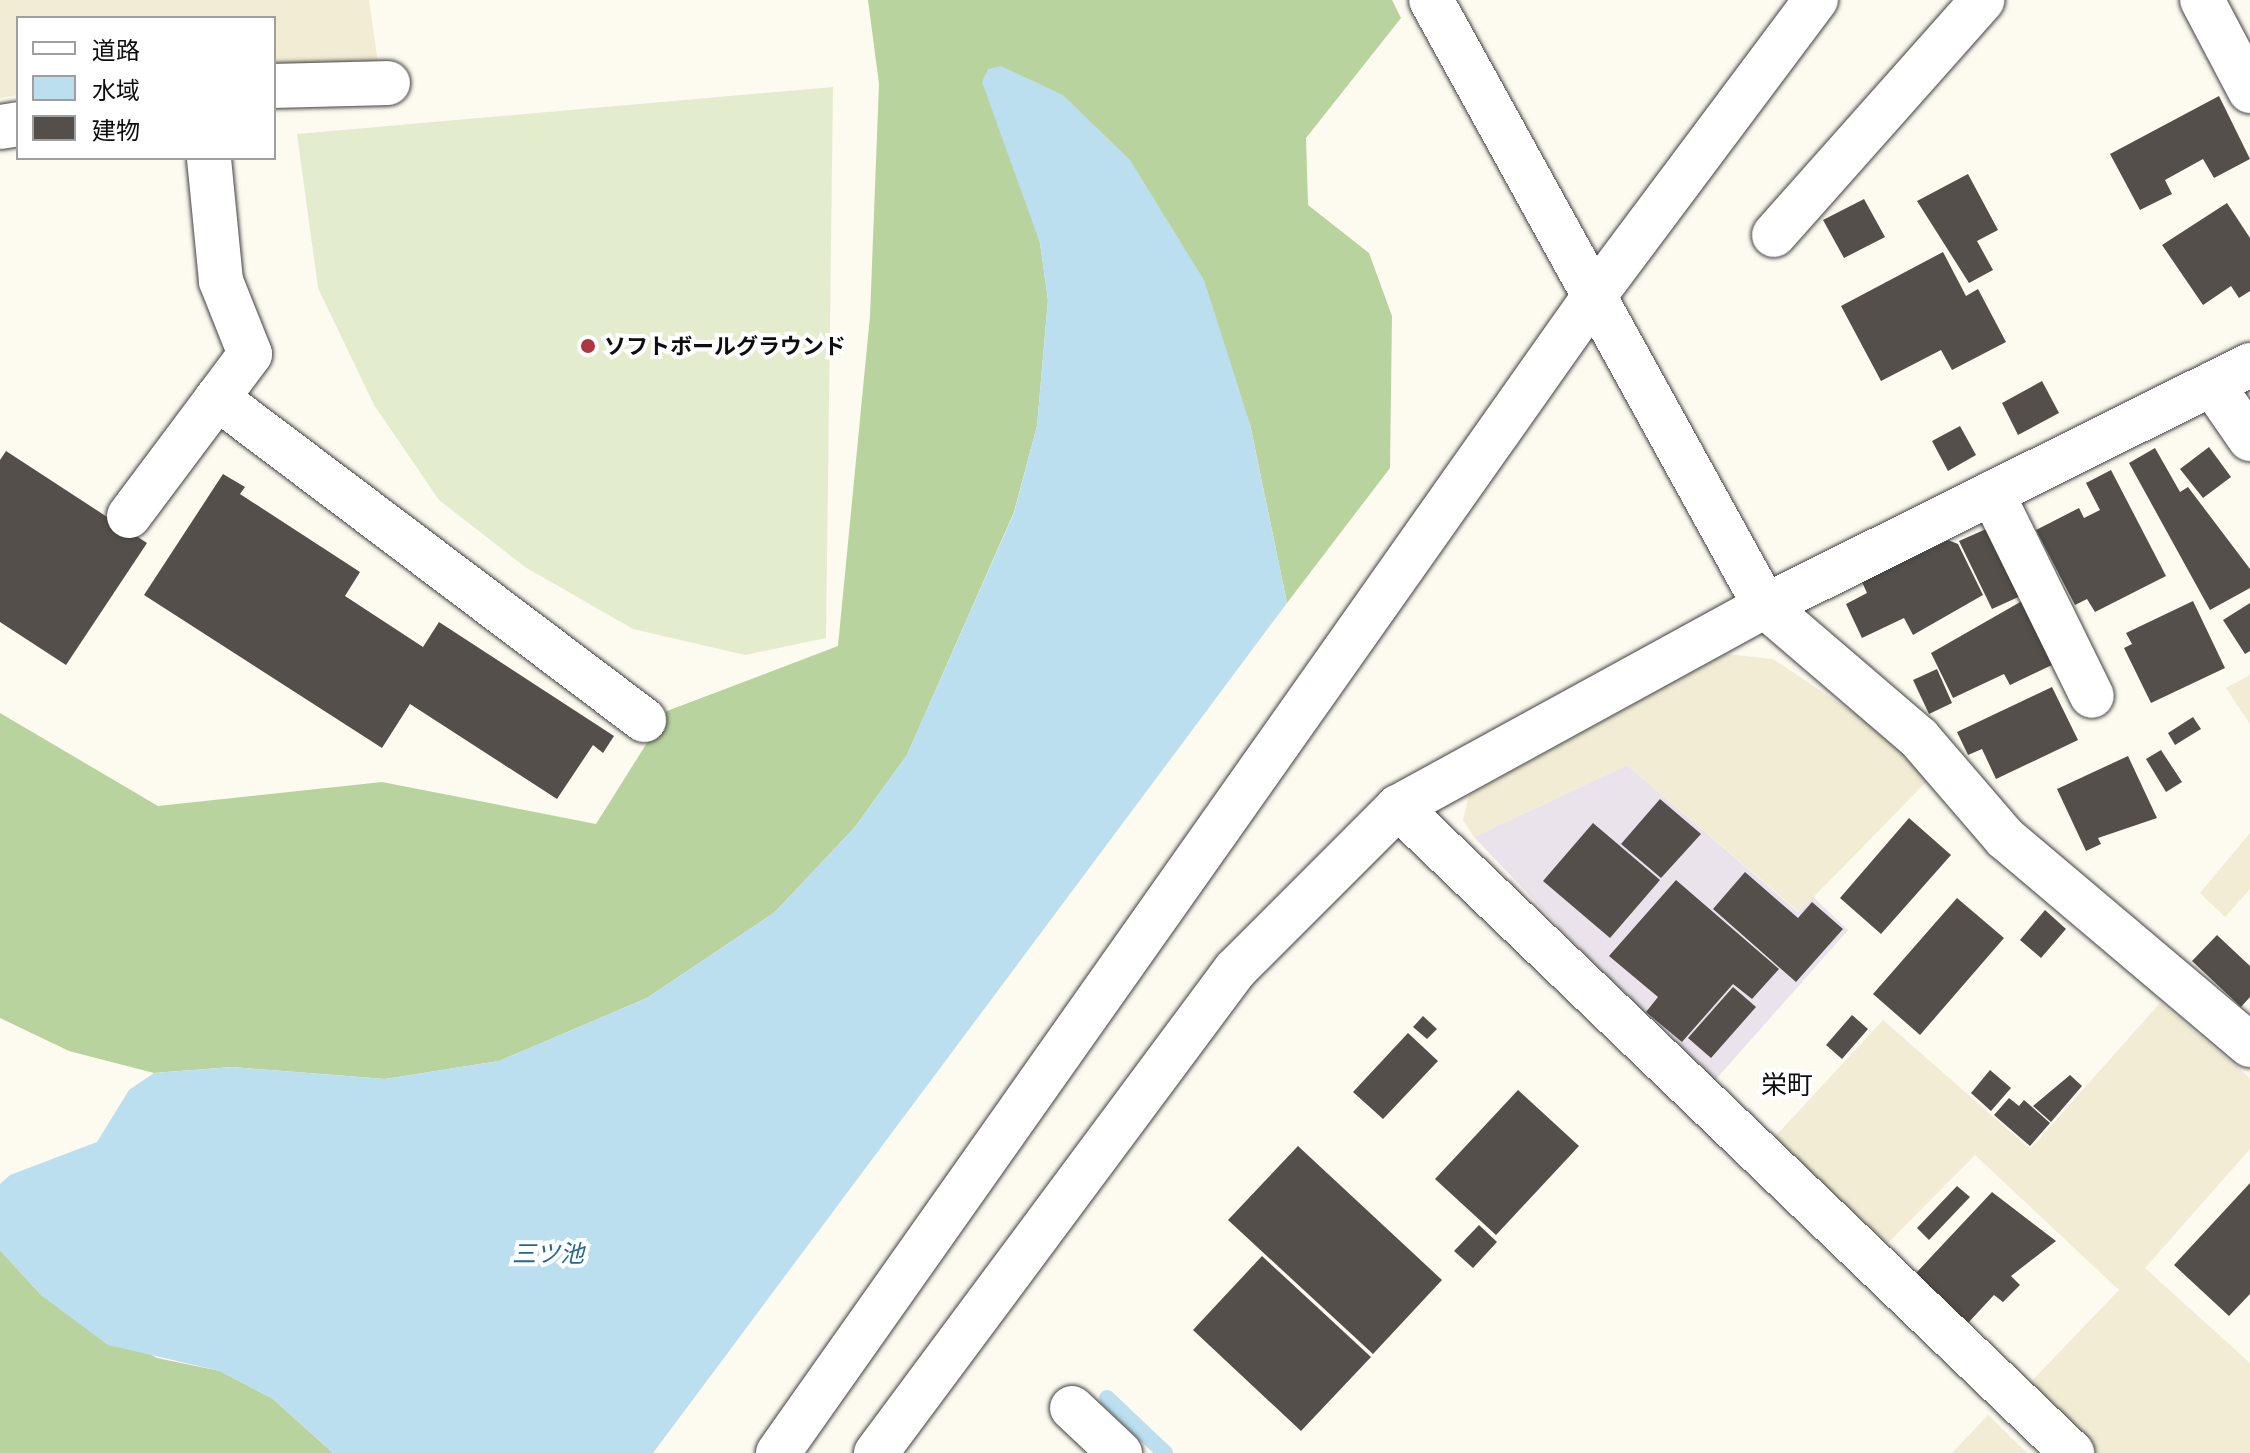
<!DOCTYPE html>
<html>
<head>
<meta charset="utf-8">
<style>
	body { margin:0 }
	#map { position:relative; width:2250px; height:1453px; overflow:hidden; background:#fdfaf0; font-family:"PT Serif","Noto Sans JP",serif }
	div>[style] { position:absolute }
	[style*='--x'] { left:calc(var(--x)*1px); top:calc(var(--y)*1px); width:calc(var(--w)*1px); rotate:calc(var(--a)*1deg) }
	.industrial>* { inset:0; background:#eae3eb }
	.farmland>* { inset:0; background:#f1ecd3 }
	.forest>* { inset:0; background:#b9d39f }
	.pitch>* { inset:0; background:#e4ecce }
	.water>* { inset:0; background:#bbdfef }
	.stream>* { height:16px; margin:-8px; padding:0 8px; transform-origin:8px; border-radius:8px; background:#bbdfef }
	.building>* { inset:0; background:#554f4b }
	.roads { filter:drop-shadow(0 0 2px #414141) drop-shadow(0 0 2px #414141) }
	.minor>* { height:44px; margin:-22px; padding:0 22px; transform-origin:22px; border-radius:22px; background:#fff }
	.dots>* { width:22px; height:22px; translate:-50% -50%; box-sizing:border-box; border:4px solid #fff; border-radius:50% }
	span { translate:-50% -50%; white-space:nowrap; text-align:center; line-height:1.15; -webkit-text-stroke:8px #fff; paint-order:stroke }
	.poi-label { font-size:22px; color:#0e0e0e; font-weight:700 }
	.left { translate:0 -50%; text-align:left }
	.water-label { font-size:24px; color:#256991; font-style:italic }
	.quarter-label { font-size:26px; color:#0e0e0e }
	.legend { position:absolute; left:16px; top:16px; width:260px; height:144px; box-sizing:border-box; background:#fff; border:2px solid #9f9f9f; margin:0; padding:10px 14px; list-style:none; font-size:24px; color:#0e0e0e }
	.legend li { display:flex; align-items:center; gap:16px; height:40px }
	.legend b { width:40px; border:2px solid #9f9f9f }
</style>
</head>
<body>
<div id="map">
	<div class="industrial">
		<div style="clip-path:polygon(1627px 765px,1798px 912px,1813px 897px,1848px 930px,1710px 1086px,1474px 837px)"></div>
	</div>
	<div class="farmland">
		<div style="clip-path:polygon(0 0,369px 0,378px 63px,274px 63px,274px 18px,18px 18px,18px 95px,0 98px)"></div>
		<div style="clip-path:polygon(1725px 654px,1773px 659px,1898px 743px,1929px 779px,1799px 912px,1627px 765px,1474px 837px,1463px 820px,1469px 795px)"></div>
		<div style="clip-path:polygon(2250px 675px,2250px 724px,2226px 688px)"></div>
		<div style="clip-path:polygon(2250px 833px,2250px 889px,2225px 917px,2200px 893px)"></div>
		<div style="clip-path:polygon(2160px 1003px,2250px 1078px,2250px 1149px,2145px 1268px,2250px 1363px,2250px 1453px,2095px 1453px,2026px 1387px,2119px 1290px,1975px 1155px,1880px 1251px,1771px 1141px,1883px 1020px,2030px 1149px)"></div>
		<div style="clip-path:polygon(1988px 1415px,2027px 1453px,1952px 1453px)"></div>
	</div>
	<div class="forest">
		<div style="clip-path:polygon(868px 0,1392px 0,1401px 18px,1306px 138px,1308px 205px,1369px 253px,1392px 316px,1390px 468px,1287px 603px,1250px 424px,1016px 165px,1040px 243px,1048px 300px,1037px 426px,1014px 512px,907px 755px,855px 827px,775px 912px,647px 998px,499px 1061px,385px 1079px,232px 1067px,154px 1073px,69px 1051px,0 1018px,0 713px,158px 806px,382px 782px,596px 824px,667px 711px,838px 646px,870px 316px,879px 84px)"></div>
		<div style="clip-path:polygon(0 1250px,42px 1296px,157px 1358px,220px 1371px,273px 1399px,333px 1453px,0 1453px)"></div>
	</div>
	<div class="pitch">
		<div style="clip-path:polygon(833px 87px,826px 638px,745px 655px,633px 629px,525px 567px,439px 500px,374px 405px,318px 288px,297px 134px)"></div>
	</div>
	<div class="water">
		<div style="clip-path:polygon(1001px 66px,1063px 95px,1130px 160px,1204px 280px,1250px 424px,1287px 603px,653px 1453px,333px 1453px,273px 1399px,220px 1371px,108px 1345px,42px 1296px,0 1250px,0 1184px,10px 1175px,97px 1142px,129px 1090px,154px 1073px,232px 1067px,385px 1079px,499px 1061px,647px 998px,775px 912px,855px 827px,907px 755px,1014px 513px,1037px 426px,1048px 300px,1040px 243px,982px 82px,988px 69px)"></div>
	</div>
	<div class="stream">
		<div style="--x:1107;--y:1398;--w:80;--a:43.5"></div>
	</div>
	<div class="building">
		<div style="clip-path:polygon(2219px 96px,2250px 159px,2214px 178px,2203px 159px,2165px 180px,2172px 194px,2140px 210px,2110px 154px)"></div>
		<div style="clip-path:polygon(1968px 174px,1998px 230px,1977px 241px,1993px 270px,1969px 283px,1917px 201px)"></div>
		<div style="clip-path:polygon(1864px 199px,1885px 237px,1844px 258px,1823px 220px)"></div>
		<div style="clip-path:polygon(2227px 203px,2250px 238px,2250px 291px,2239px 298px,2231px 286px,2203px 305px,2162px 245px)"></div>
		<div style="clip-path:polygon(1943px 252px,1966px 296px,1978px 289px,2006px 342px,1952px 370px,1941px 350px,1881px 381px,1841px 306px)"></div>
		<div style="clip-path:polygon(2042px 381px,2059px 413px,2018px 435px,2002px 403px)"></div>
		<div style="clip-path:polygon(1960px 426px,1976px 455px,1948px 471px,1932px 441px)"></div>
		<div style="clip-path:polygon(2209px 447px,2231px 477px,2203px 498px,2180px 469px)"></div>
		<div style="clip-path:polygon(2155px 448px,2180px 492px,2188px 487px,2250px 569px,2250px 588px,2210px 610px,2129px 463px)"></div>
		<div style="clip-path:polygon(6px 451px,147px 543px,66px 665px,0 622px,0 460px)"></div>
		<div style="clip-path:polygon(2111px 470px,2166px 576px,2095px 612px,2087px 599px,2075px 605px,2036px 530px,2079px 508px,2084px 518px,2100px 510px,2086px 483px)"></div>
		<div style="clip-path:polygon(223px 474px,245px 487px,240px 494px,360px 572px,345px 596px,423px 647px,439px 622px,614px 736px,603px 753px,593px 745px,557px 799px,410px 704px,382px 748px,144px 595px)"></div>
		<div style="clip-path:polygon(1993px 526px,2025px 594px,1992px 609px,1959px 541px)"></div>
		<div style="clip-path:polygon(1948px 540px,1958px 544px,1983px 595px,1913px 635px,1904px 618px,1862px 638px,1846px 604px,1867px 593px,1862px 582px)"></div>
		<div style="clip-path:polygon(2022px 601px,2052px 665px,2010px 685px,2004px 674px,1953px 698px,1931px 653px)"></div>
		<div style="clip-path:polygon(2193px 601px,2225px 668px,2151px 703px,2124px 648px,2132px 644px,2126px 633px)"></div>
		<div style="clip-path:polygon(2250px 603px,2250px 651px,2245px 654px,2223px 620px)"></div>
		<div style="clip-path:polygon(1937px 669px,1952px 703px,1929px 714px,1913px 680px)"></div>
		<div style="clip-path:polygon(2052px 687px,2078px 740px,1996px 779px,1982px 749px,1968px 755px,1957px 732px)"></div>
		<div style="clip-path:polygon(2193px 717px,2201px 729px,2175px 745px,2168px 733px)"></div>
		<div style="clip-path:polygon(2161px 750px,2182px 782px,2166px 792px,2146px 759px)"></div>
		<div style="clip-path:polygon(2128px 756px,2157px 818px,2098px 838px,2101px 844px,2086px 851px,2057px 789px)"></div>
		<div style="clip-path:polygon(1660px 799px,1701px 834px,1661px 878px,1621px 844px)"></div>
		<div style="clip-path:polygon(1909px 818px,1951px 855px,1881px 934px,1840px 898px)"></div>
		<div style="clip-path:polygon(1593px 823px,1660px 880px,1610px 938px,1543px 881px)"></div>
		<div style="clip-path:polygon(1745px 872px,1798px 918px,1812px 902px,1843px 929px,1796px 982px,1713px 909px)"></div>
		<div style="clip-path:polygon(1676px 880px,1779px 969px,1752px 999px,1733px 984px,1682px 1042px,1646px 1012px,1658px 997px,1609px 956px)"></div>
		<div style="clip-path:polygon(1957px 898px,2004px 938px,1920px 1035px,1873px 994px)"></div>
		<div style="clip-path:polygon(2045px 910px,2066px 929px,2041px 958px,2020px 940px)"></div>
		<div style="clip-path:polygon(2217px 935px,2250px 966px,2250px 997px,2241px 1007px,2192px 961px)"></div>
		<div style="clip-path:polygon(1733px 987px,1756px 1007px,1711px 1058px,1688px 1038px)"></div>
		<div style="clip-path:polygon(1852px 1015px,1868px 1029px,1842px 1059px,1826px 1045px)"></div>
		<div style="clip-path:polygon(1423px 1016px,1437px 1029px,1427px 1039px,1413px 1027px)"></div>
		<div style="clip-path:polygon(1408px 1033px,1438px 1061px,1383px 1119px,1353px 1092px)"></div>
		<div style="clip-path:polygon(1990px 1070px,2011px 1088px,1991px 1111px,1971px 1093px)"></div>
		<div style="clip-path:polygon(2070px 1075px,2082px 1086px,2051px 1122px,2033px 1106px)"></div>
		<div style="clip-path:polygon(1518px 1090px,1579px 1146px,1496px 1235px,1435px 1179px)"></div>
		<div style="clip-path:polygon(2009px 1098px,2019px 1106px,2024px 1100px,2050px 1123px,2030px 1146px,1994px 1115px)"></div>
		<div style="clip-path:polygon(1298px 1146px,1442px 1280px,1373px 1354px,1228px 1220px)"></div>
		<div style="clip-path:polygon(2250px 1183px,2250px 1294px,2229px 1316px,2174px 1265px)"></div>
		<div style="clip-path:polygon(1957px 1186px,1970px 1197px,1929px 1240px,1917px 1228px)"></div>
		<div style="clip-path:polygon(1992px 1192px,2056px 1241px,2011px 1276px,2020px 1285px,2003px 1302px,1994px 1295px,1968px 1323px,1916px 1273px)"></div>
		<div style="clip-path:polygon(1479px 1225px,1497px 1242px,1473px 1268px,1454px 1251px)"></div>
		<div style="clip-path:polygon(1262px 1256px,1371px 1357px,1301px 1431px,1193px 1330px)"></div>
	</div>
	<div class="roads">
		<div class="minor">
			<div style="--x:1431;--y:0;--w:692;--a:61.14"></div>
			<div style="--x:1765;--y:606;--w:203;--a:40.6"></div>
			<div style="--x:1919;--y:738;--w:132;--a:49.3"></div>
			<div style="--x:2005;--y:838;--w:321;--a:40.2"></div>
			<div style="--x:2202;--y:0;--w:103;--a:62.2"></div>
			<div style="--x:274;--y:86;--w:114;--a:-1.5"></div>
			<div style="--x:0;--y:127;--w:18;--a:-9"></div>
			<div style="--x:1774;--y:235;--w:314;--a:-48.4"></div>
			<div style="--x:2212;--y:384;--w:67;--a:55.4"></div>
			<div style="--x:217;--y:398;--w:535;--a:37.02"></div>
			<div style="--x:1992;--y:493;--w:226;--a:63.8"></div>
			<div style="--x:129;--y:516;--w:202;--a:-53.2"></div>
			<div style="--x:250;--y:354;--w:79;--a:-111.7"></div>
			<div style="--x:221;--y:281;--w:124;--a:-95.6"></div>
			<div style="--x:1398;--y:807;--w:934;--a:43.78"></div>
			<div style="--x:1072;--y:1408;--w:66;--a:43.2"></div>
			<div style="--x:778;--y:1453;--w:1417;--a:-54.8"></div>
			<div style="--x:1595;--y:295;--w:369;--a:-53.2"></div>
			<div style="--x:876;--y:1453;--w:602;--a:-53.38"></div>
			<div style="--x:1235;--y:970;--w:231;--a:-45"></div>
			<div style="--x:1398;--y:807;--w:418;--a:-28.7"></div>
			<div style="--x:1765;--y:606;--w:542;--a:-26.42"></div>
		</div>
	</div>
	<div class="dots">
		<div style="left:588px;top:346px;background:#ae3642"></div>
	</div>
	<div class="poi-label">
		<span class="left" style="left:604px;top:346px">ソフトボールグラウンド</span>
	</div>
	<div class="water-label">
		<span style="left:548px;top:1254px">三ツ池</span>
	</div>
	<div class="quarter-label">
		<span style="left:1787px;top:1085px">栄町</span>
	</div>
	<ul class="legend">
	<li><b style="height:10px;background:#fff"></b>道路</li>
	<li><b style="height:22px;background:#bbdfef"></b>水域</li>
	<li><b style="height:22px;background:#554f4b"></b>建物</li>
	</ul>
</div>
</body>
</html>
